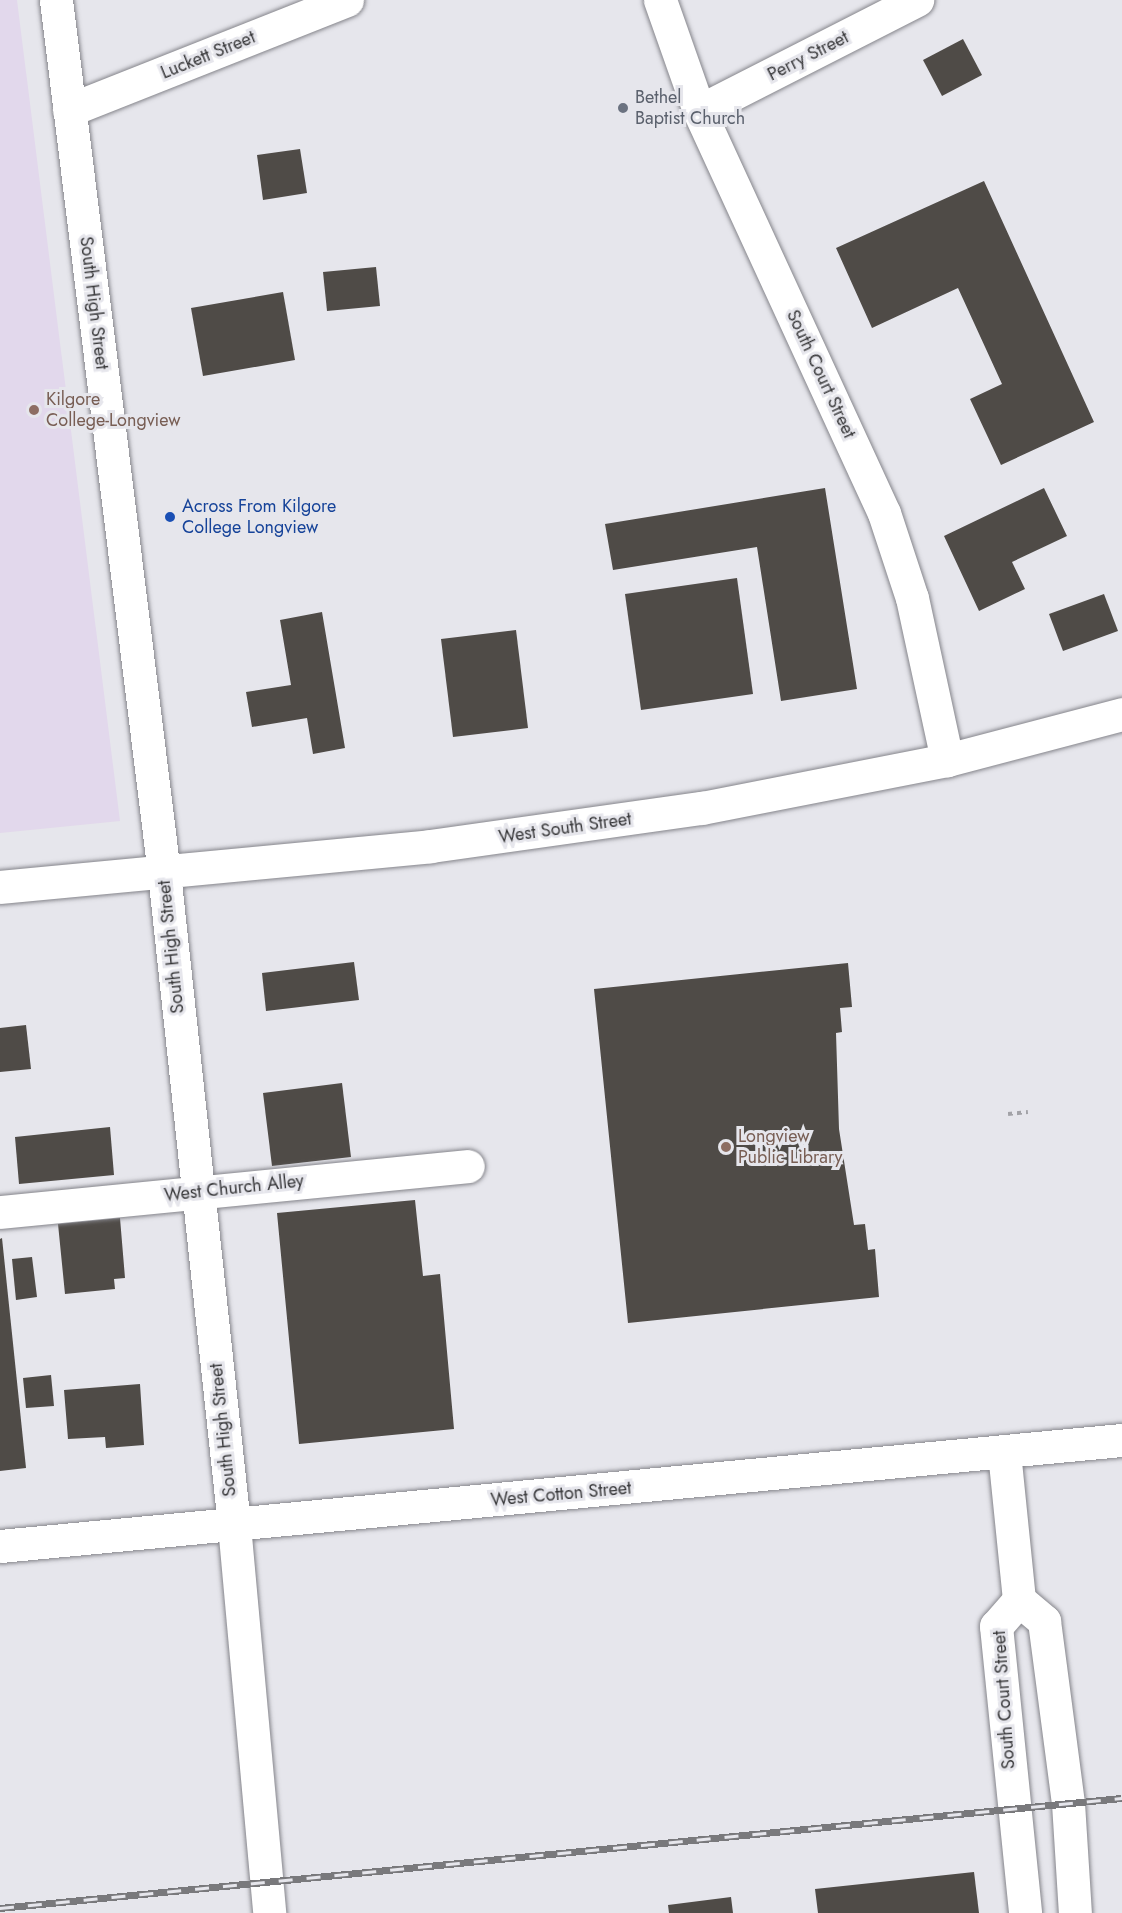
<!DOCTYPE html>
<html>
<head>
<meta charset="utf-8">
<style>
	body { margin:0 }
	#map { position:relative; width:1122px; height:1913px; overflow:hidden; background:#e6e6ec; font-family:Jost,sans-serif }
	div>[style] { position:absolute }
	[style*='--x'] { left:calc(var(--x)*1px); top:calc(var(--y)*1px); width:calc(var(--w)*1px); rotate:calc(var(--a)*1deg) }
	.education>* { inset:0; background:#e2d8ec }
	.building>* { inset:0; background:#4f4b47 }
	.path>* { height:4px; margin-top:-2px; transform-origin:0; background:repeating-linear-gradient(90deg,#a2a2a7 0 4.5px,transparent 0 9px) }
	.roads { filter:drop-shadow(0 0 2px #85858b) drop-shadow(0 0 2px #85858b) }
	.minor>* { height:33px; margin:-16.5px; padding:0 16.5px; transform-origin:16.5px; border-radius:16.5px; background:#fff }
	.major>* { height:33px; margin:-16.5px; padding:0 16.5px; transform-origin:16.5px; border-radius:16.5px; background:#fff }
	.rail>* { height:7px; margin-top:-3.5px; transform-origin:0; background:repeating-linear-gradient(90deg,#e6e6ec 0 14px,#79797c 0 28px); box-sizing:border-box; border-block:2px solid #79797c }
	.dots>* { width:16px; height:16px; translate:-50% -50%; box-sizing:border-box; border:3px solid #e6e6ec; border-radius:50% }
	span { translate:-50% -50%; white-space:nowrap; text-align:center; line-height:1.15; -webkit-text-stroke:6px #e6e6ec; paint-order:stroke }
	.street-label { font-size:18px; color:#38383a }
	.worship-label { font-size:18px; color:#5b616d }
	.left { translate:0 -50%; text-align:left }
	.education-label { font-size:18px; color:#785e54 }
	.transit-label { font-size:18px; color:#164399 }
</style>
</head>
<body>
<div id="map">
	<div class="education">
		<div style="clip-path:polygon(0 0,17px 0,120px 821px,0 833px)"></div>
	</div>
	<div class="building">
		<div style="clip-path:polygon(963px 39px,982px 75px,942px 96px,923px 60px)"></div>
		<div style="clip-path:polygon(300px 149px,307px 193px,263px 200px,257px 155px)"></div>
		<div style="clip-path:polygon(984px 181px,1094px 422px,1001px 465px,970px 399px,1002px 384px,958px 288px,872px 328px,836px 248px)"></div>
		<div style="clip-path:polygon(376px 267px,380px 306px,327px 311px,323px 272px)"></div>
		<div style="clip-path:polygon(283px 292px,295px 360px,203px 376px,191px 308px)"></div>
		<div style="clip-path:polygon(825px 488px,857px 689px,781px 701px,757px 547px,613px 570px,605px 524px)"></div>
		<div style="clip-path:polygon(1044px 488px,1067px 536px,1012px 562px,1025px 589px,979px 611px,944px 536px)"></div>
		<div style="clip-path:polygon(737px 578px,753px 694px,641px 710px,625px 594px)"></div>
		<div style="clip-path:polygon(1104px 594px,1118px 631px,1063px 651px,1049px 614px)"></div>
		<div style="clip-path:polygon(322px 612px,345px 748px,313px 754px,307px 718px,252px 727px,246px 692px,291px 685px,280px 620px)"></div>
		<div style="clip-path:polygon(516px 630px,528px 728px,453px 737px,441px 639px)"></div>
		<div style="clip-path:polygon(354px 962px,359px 1000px,266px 1011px,262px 973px)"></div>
		<div style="clip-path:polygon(848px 963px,852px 1007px,840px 1008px,842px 1032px,836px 1033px,839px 1129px,854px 1225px,865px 1224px,868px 1250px,875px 1249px,879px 1297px,628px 1323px,594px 989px)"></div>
		<div style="clip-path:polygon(26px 1025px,31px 1069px,0 1072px,0 1028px)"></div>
		<div style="clip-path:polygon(342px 1083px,351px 1157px,272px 1166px,263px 1093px)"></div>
		<div style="clip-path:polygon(110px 1127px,114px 1175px,19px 1184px,15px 1137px)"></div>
		<div style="clip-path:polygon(415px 1200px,423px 1276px,440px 1274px,454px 1429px,299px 1444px,277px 1213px)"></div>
		<div style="clip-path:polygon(120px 1218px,125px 1278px,114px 1279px,115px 1289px,65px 1294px,58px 1224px)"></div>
		<div style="clip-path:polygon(2px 1238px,26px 1468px,0 1471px,0 1239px)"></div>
		<div style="clip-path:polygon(32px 1257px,37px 1297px,16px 1300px,12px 1259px)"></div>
		<div style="clip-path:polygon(51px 1375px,54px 1406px,26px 1408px,23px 1378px)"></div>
		<div style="clip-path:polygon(140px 1384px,144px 1445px,106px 1448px,105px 1437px,68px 1439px,64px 1390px)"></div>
		<div style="clip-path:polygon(974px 1872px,979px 1913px,818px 1913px,815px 1889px)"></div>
		<div style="clip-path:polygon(731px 1897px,733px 1913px,669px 1913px,668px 1905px)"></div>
	</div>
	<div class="path">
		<div style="--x:1008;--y:1114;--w:20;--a:-6"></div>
	</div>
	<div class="roads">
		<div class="minor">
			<div style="--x:660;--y:0;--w:118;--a:70.6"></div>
			<div style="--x:699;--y:111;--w:443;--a:65.3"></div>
			<div style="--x:884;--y:513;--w:89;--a:71.8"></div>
			<div style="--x:912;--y:598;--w:166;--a:77.8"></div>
			<div style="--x:69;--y:110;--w:299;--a:-21.6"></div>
			<div style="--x:699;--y:111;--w:245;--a:-27"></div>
			<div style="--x:0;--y:887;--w:432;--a:-5.4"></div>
			<div style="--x:430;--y:846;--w:275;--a:-8"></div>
			<div style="--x:702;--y:808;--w:250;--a:-11.1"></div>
			<div style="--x:947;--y:760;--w:181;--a:-14.7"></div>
			<div style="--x:0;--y:1212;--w:470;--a:-5.6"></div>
			<div style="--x:1004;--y:1452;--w:149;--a:84.2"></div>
			<div style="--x:1019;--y:1600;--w:33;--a:40"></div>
			<div style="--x:1044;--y:1621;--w:184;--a:82.5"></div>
			<div style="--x:1068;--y:1803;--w:110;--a:86.4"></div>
			<div style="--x:1019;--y:1600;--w:35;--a:131"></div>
			<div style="--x:996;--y:1626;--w:288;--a:84.2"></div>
		</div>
		<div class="major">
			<div style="--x:56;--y:0;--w:880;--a:82.95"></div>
			<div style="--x:164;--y:873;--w:656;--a:83.87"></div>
			<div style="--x:234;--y:1525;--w:390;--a:84.8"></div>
			<div style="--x:0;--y:1546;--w:1127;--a:-5.4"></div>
		</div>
	</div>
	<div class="rail">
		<div style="--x:0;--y:1908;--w:1127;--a:-5.6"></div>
	</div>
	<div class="dots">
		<div style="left:623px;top:108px;background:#6b7280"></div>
		<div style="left:34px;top:410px;background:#8d6e63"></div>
		<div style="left:170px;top:517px;background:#1a4fb4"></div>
		<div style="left:726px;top:1147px;background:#8d6e63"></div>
	</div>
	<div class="street-label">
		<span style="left:208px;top:55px;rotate:-22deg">Luckett Street</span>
		<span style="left:808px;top:56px;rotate:-27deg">Perry Street</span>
		<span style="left:94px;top:303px;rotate:83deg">South High Street</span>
		<span style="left:821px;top:374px;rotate:65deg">South Court Street</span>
		<span style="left:565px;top:828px;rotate:-8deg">West South Street</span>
		<span style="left:171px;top:947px;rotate:-96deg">South High Street</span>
		<span style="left:234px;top:1188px;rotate:-6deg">West Church Alley</span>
		<span style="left:223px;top:1430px;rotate:-96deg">South High Street</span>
		<span style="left:561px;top:1494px;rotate:-5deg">West Cotton Street</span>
		<span style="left:1004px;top:1700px;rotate:-94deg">South Court Street</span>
	</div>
	<div class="worship-label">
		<span class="left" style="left:635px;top:108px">Bethel<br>Baptist Church</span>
	</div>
	<div class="education-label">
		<span class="left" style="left:46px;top:410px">Kilgore<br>College-Longview</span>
		<span class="left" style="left:738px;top:1147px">Longview<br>Public Library</span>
	</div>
	<div class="transit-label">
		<span class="left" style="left:182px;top:517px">Across From Kilgore<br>College Longview</span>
	</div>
</div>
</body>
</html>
